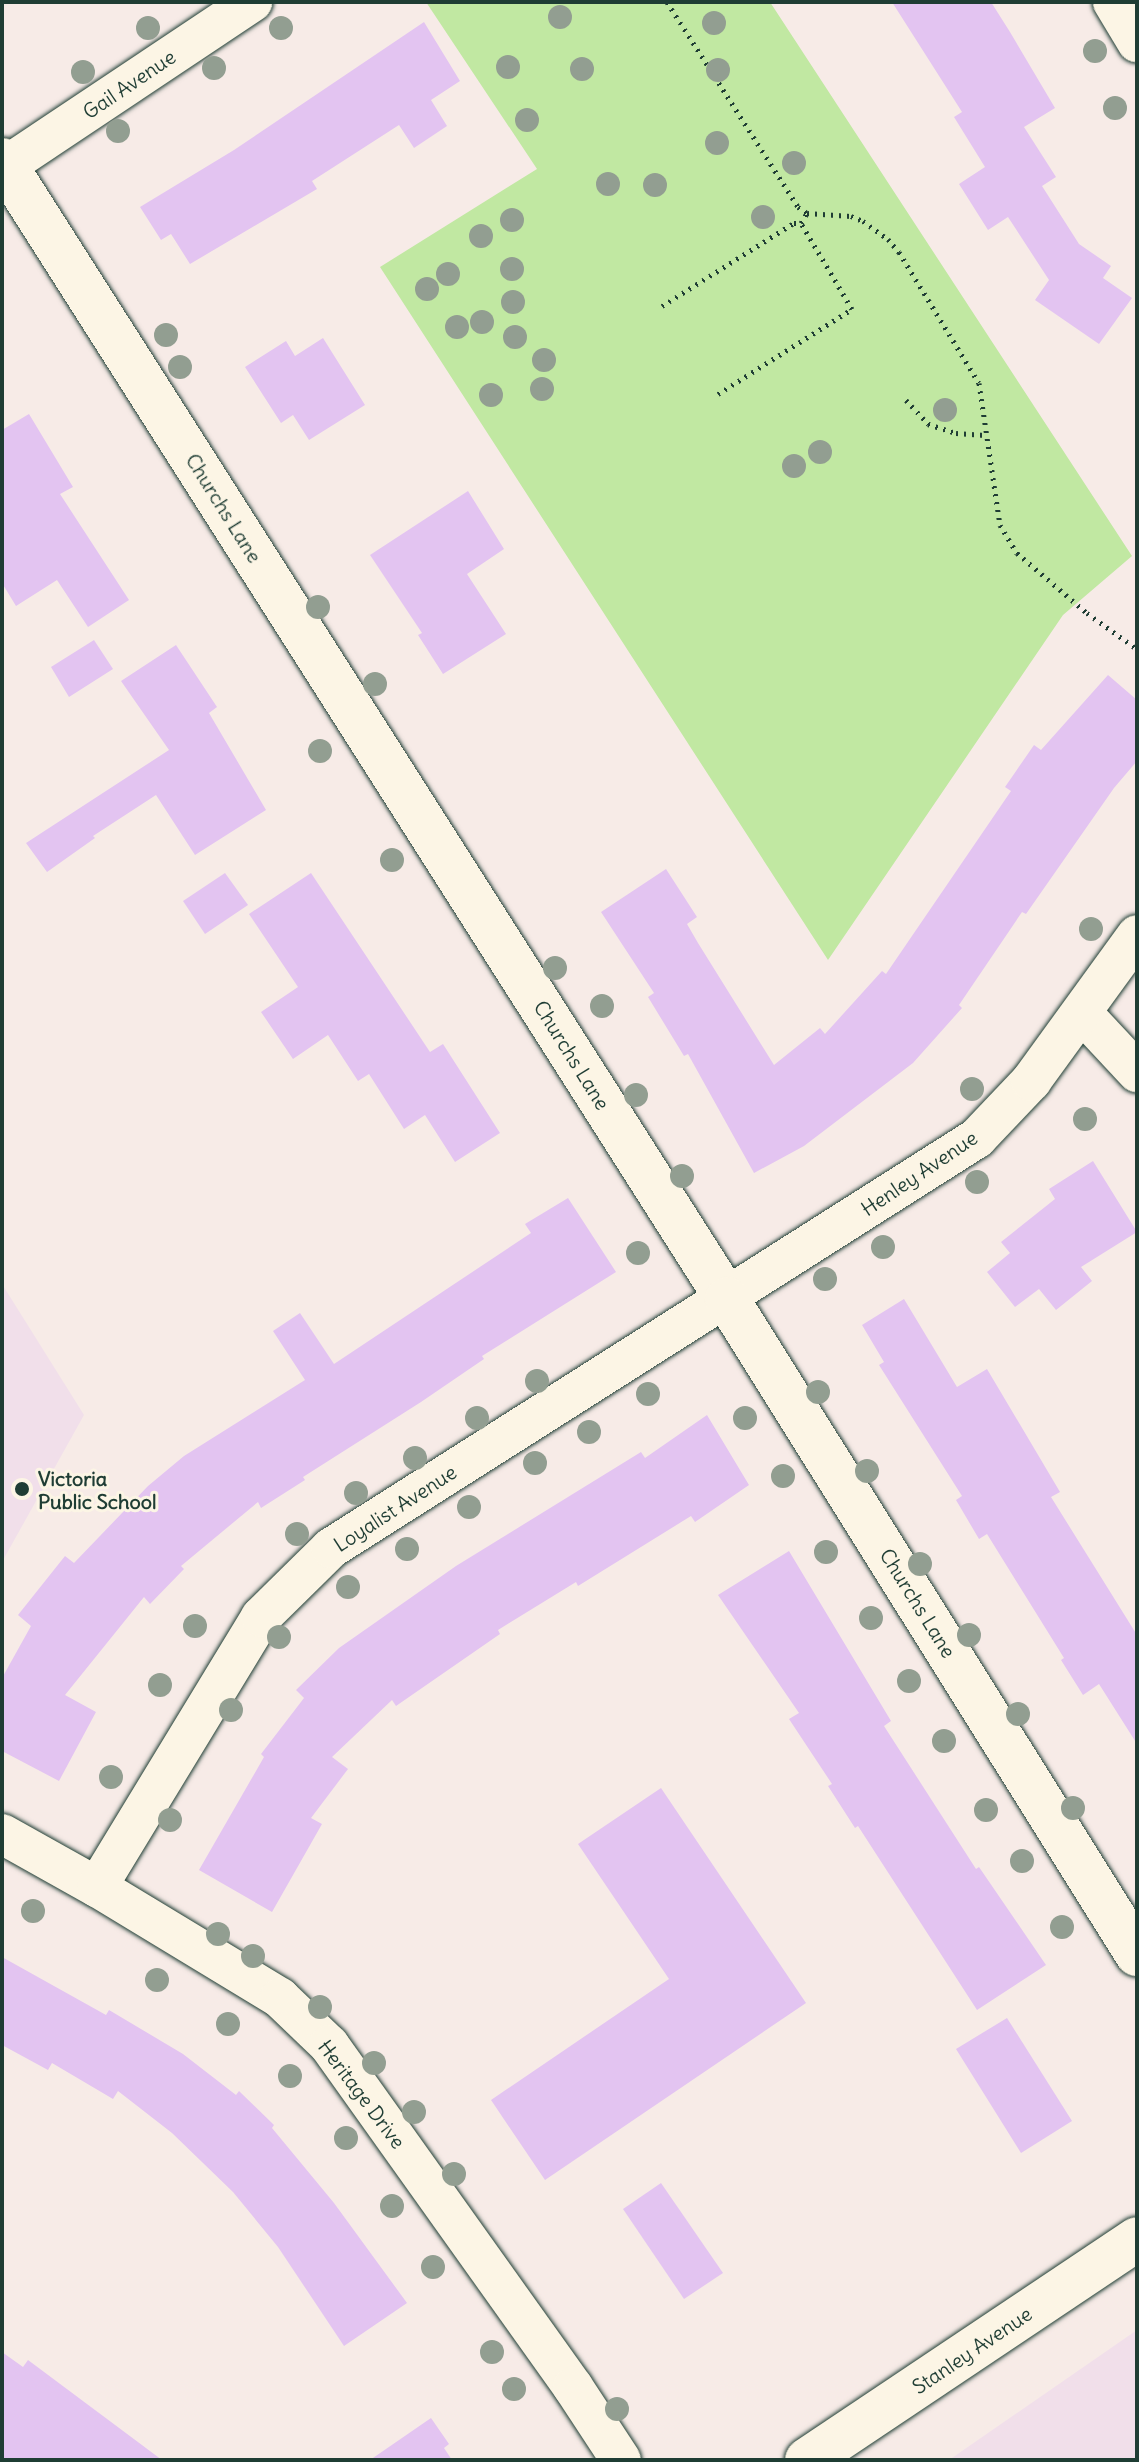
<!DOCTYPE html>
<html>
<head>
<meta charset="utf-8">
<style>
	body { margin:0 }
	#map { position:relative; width:1139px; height:2462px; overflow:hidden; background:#f7ebe7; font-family:Delius,sans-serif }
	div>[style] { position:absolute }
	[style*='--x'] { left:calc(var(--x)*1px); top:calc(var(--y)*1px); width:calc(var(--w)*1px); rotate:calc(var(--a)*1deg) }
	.built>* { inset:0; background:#f1dfea }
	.green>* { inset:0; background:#c1e8a2 }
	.building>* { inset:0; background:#e3c4f1 }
	.path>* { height:5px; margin-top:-2.5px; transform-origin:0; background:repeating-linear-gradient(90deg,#1f3d34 0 2px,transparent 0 8px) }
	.roads { filter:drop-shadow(0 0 2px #1f3d34) drop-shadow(0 0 2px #1f3d34) }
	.minor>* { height:40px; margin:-20px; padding:0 20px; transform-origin:20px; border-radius:20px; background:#fcf5e5 }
	.tertiary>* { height:44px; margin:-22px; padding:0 22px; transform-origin:22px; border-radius:22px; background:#fcf5e5 }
	.secondary>* { height:44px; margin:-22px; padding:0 22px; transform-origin:22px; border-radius:22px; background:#fcf5e5 }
	.trees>* { width:24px; height:24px; margin:-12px; border-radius:50%; background:#929e91 }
	.dots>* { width:22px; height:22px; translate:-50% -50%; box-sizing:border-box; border:4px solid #fcf5e5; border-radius:50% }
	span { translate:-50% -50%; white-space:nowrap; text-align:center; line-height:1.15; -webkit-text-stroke:6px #fcf5e5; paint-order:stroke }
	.street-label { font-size:20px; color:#1f3d34 }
	.poi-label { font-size:20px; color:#1f3d34; font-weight:700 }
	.left { translate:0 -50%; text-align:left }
	.frame { position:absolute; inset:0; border:4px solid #1f3d34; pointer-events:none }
</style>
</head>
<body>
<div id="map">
	<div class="built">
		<div style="clip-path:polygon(2px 1284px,84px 1415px,2px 1562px)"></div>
		<div style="clip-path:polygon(1137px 2330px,1137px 2460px,949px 2460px)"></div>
	</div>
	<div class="green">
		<div style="clip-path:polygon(426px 2px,770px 2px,1132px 556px,1063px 615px,828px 960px,380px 267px,537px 169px)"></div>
	</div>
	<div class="building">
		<div style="clip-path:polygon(892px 2px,991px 2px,1010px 32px,1055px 108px,1024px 127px,1056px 177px,1042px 186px,1079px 244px,1111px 266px,1103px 278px,1132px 298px,1099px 344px,1035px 300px,1049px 280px,1008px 217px,988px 230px,959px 184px,985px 167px,954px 117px,962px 112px)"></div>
		<div style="clip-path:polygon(424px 22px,460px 81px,431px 100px,447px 126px,414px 148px,399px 125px,312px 181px,317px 189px,190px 264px,171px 234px,161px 240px,140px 207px,234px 150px)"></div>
		<div style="clip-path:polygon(323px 338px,365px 405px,309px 440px,293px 415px,281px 423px,245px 367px,286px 341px,295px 356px)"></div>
		<div style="clip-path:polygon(29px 414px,73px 487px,60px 494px,129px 600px,88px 627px,57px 580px,16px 606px,2px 583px,2px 430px)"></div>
		<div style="clip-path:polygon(468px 491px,504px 549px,467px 574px,506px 634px,443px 674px,418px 635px,422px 633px,370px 555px)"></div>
		<div style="clip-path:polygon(94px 640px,113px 669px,69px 697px,51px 667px)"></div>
		<div style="clip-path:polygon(176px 645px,217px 707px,209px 713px,266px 810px,195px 855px,156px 795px,93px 836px,95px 838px,47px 872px,26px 843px,169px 750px,121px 681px)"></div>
		<div style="clip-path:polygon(1108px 675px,1137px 700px,1137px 761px,1114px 788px,1026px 914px,1022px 912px,959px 1005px,962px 1008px,913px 1063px,804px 1146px,754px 1173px,688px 1054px,684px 1056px,648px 997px,654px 993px,601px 912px,666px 869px,697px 917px,687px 924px,698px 943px,774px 1065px,820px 1028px,825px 1034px,882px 971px,886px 974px,1011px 791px,1005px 787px,1034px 745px,1041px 750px)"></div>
		<div style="clip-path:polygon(225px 873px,248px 905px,205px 934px,183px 901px)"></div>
		<div style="clip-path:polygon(311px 873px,430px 1052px,443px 1044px,500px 1133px,455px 1162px,425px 1115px,404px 1129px,369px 1074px,358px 1081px,328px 1035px,293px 1059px,261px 1012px,298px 987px,249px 914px)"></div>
		<div style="clip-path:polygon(1093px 1161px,1137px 1232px,1081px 1267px,1092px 1281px,1056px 1310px,1039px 1289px,1015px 1307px,987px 1272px,1010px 1253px,1001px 1242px,1055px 1199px,1049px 1189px)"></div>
		<div style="clip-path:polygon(568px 1198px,616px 1272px,482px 1356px,484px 1359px,421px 1402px,303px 1477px,305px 1480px,261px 1508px,258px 1502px,181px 1566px,184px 1569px,150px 1604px,144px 1597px,65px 1695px,96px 1712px,59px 1781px,2px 1751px,2px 1678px,31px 1626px,18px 1615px,65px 1556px,74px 1563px,148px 1486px,184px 1456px,305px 1380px,273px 1331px,300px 1313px,334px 1364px,531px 1233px,525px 1224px)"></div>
		<div style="clip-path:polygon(904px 1299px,957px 1387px,987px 1369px,1060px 1492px,1051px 1497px,1137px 1635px,1137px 1744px,1099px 1684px,1083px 1695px,1061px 1660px,1064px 1658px,987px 1534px,979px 1539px,956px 1500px,962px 1496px,879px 1365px,884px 1362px,862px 1325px)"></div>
		<div style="clip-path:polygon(707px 1415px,749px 1485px,695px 1522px,691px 1516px,578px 1586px,576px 1582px,498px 1630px,500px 1634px,396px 1706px,392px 1700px,332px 1757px,348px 1769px,311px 1818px,322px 1824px,272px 1912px,199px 1870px,264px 1757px,261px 1754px,304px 1698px,296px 1690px,339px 1648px,456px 1566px,641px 1452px,645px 1458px)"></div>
		<div style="clip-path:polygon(789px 1551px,891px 1721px,884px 1726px,976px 1869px,979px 1867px,1046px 1965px,977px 2010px,858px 1826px,855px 1828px,828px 1786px,832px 1784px,789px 1719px,799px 1713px,718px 1595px)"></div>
		<div style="clip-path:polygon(661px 1788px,806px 2003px,545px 2180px,491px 2100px,669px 1979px,578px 1844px)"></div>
		<div style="clip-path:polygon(2px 1957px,106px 2015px,109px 2010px,183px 2054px,236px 2095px,239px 2091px,274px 2125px,272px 2128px,334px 2203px,407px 2303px,344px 2346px,278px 2247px,233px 2192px,172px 2133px,118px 2091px,113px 2099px,52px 2063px,48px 2070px,2px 2045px)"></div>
		<div style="clip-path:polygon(1007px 2018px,1072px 2121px,1021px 2153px,956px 2049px)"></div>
		<div style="clip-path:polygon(661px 2183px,723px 2273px,684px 2299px,623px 2209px)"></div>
		<div style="clip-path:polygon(2px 2352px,23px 2367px,28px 2360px,162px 2460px,2px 2460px)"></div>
		<div style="clip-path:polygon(431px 2418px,449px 2444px,444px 2448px,452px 2460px,370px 2460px)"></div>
	</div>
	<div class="path">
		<div style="--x:667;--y:2;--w:243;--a:57.4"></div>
		<div style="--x:798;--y:207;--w:11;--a:34"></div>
		<div style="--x:807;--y:213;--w:44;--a:3.9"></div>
		<div style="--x:851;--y:216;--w:13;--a:23"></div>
		<div style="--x:863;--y:221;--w:31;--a:36"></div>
		<div style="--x:888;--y:239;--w:17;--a:50"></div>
		<div style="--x:899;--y:252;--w:153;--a:58.6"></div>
		<div style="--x:979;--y:383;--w:144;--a:81.6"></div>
		<div style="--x:1000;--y:525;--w:33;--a:59"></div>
		<div style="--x:1017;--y:553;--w:92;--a:40.6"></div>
		<div style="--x:1087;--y:613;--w:62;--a:35.8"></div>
		<div style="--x:662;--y:306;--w:156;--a:-32.2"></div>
		<div style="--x:794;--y:223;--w:7;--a:0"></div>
		<div style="--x:801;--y:223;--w:12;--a:-59"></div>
		<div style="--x:718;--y:394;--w:159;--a:-32.4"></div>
		<div style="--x:852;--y:309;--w:100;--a:-120.7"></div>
		<div style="--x:906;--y:400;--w:33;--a:47"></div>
		<div style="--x:928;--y:424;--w:29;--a:18"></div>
		<div style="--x:956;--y:433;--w:29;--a:4"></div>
	</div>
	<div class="roads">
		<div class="minor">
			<div style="--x:1113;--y:2;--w:47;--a:59"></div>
			<div style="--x:6;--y:166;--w:296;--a:-33.7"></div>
			<div style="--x:1082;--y:1013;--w:81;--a:47"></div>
			<div style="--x:2;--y:1834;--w:109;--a:29.2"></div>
			<div style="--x:97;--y:1887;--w:214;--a:31.2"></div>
			<div style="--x:280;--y:1998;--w:68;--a:43.8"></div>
			<div style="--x:329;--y:2045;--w:420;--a:54.5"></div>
			<div style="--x:573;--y:2387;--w:87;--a:56.7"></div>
			<div style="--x:97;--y:1887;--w:316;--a:-58.7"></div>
			<div style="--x:261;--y:1617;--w:98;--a:-44.6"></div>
			<div style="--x:331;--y:1548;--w:765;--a:-32.4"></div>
			<div style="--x:977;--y:1138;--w:79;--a:-46.5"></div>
			<div style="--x:1031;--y:1081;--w:180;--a:-54"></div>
		</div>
		<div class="tertiary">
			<div style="--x:2;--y:160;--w:1350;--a:57.52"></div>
			<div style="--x:727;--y:1299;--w:773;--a:57.96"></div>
		</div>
		<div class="secondary">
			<div style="--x:807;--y:2460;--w:397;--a:-33.8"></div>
		</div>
	</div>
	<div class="trees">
		<div style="left:560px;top:17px"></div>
		<div style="left:714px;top:23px"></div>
		<div style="left:148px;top:28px"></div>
		<div style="left:281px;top:28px"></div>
		<div style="left:1095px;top:51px"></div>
		<div style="left:508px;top:67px"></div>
		<div style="left:214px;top:68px"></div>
		<div style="left:582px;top:69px"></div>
		<div style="left:718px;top:70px"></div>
		<div style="left:83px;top:72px"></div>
		<div style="left:1115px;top:108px"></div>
		<div style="left:527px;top:120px"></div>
		<div style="left:118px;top:131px"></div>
		<div style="left:717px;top:143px"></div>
		<div style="left:794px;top:163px"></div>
		<div style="left:608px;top:184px"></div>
		<div style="left:655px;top:185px"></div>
		<div style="left:763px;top:217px"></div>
		<div style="left:512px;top:220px"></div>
		<div style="left:481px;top:236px"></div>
		<div style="left:512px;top:269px"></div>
		<div style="left:448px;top:274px"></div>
		<div style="left:427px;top:289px"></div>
		<div style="left:513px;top:302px"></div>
		<div style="left:482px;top:322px"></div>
		<div style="left:457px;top:327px"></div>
		<div style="left:166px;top:335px"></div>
		<div style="left:515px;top:337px"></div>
		<div style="left:544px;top:360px"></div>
		<div style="left:180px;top:367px"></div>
		<div style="left:542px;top:389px"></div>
		<div style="left:491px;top:395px"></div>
		<div style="left:945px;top:410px"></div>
		<div style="left:820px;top:452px"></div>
		<div style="left:794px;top:466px"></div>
		<div style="left:318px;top:607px"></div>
		<div style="left:375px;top:684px"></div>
		<div style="left:320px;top:751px"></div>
		<div style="left:392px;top:860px"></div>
		<div style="left:1091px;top:929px"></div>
		<div style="left:555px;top:968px"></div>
		<div style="left:602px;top:1006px"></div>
		<div style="left:972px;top:1089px"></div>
		<div style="left:636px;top:1095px"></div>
		<div style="left:1085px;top:1119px"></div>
		<div style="left:682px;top:1176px"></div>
		<div style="left:977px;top:1182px"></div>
		<div style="left:883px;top:1247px"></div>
		<div style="left:638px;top:1253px"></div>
		<div style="left:825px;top:1279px"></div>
		<div style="left:537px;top:1381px"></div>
		<div style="left:818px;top:1392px"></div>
		<div style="left:648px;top:1394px"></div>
		<div style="left:477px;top:1418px"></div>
		<div style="left:745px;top:1418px"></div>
		<div style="left:589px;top:1432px"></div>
		<div style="left:415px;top:1458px"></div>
		<div style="left:535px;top:1463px"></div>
		<div style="left:867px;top:1471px"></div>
		<div style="left:783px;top:1476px"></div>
		<div style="left:356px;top:1493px"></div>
		<div style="left:469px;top:1507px"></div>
		<div style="left:297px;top:1534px"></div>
		<div style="left:407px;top:1549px"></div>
		<div style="left:826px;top:1552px"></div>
		<div style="left:920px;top:1564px"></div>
		<div style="left:348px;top:1587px"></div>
		<div style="left:871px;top:1618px"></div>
		<div style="left:195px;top:1626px"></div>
		<div style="left:969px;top:1635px"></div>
		<div style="left:279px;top:1637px"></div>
		<div style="left:909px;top:1681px"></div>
		<div style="left:160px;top:1685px"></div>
		<div style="left:231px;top:1710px"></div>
		<div style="left:1018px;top:1714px"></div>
		<div style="left:944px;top:1741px"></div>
		<div style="left:111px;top:1777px"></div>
		<div style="left:1073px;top:1808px"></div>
		<div style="left:986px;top:1810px"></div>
		<div style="left:170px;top:1820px"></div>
		<div style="left:1022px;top:1861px"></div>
		<div style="left:33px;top:1911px"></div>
		<div style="left:1062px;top:1927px"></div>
		<div style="left:218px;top:1934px"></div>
		<div style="left:253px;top:1956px"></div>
		<div style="left:157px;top:1980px"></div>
		<div style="left:320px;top:2007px"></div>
		<div style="left:228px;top:2024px"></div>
		<div style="left:374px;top:2063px"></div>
		<div style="left:290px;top:2076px"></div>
		<div style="left:414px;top:2112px"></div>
		<div style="left:346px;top:2138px"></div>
		<div style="left:454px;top:2174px"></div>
		<div style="left:392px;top:2206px"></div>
		<div style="left:433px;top:2267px"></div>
		<div style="left:492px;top:2352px"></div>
		<div style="left:514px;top:2389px"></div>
		<div style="left:617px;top:2409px"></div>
	</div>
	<div class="dots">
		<div style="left:22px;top:1489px;background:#1f3d34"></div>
	</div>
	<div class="street-label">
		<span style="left:129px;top:84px;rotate:-34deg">Gail Avenue</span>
		<span style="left:224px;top:508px;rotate:58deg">Churchs Lane</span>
		<span style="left:572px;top:1055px;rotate:58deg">Churchs Lane</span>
		<span style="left:919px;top:1173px;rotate:-34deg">Henley Avenue</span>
		<span style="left:395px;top:1508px;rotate:-33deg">Loyalist Avenue</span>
		<span style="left:918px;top:1603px;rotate:58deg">Churchs Lane</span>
		<span style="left:362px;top:2094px;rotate:53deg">Heritage Drive</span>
		<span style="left:972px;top:2350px;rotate:-34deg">Stanley Avenue</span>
	</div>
	<div class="poi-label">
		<span class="left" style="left:38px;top:1490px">Victoria<br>Public School</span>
	</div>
	<div class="frame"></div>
</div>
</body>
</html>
